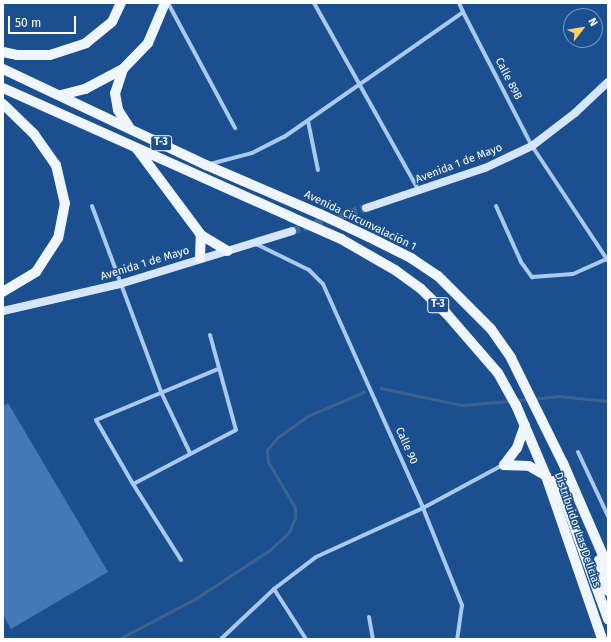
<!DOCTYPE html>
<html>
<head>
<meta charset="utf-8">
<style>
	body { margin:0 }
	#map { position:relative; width:611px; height:642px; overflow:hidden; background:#1b4f8f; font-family:"Fira Sans",sans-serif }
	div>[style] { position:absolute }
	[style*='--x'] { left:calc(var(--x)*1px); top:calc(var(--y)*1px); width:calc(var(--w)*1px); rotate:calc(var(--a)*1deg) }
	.stream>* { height:2.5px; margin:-1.25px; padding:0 1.25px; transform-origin:1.25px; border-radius:1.25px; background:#3c6290 }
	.building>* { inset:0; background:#4478b7 }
	.secondary-tunnel>* { height:8px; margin-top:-4px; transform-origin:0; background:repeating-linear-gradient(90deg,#3d69a0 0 8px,transparent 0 12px) }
	.street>* { height:4px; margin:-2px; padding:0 2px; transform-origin:2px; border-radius:2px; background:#a9c9ee }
	.secondary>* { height:8px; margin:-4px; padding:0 4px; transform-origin:4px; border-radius:4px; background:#d6e6fa }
	.primary>* { height:10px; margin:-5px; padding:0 5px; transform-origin:5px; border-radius:5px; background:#f0f6ff }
	.primary-bridge>* { height:10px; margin:-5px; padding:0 5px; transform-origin:5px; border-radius:5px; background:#f0f6ff }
	span { translate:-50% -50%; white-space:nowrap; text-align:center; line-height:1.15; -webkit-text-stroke:3px #1b4f8f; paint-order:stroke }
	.shield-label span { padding:1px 3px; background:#1b4f8f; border:1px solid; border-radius:3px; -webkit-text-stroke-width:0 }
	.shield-label { font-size:10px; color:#fff; font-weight:700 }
	.street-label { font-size:11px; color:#fff }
	.frame { position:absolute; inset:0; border:4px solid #fff; pointer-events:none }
	.north { position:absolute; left:563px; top:8px; width:40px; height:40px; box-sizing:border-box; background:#1b4f8f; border:1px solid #7695bc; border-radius:50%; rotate:59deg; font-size:11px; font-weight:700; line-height:16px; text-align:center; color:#fff }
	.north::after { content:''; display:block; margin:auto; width:14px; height:18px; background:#ffd166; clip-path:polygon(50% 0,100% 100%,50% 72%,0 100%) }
	.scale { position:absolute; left:8px; top:16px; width:68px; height:18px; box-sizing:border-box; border:2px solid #fff; border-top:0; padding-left:5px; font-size:12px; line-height:14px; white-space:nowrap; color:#fff; -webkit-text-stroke:3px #1b4f8f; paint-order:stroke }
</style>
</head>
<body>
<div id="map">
	<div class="stream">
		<div style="--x:381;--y:388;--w:82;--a:12"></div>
		<div style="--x:461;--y:405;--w:49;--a:-4.7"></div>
		<div style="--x:533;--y:399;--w:25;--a:-7"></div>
		<div style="--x:558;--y:396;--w:50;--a:5.7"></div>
		<div style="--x:517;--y:400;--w:11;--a:-5"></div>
		<div style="--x:119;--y:639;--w:86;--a:-27.8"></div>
		<div style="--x:195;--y:599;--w:90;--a:-33.2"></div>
		<div style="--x:270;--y:550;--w:26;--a:-43"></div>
		<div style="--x:289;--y:532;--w:15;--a:-67"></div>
		<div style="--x:295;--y:518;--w:10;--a:-90"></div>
		<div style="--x:295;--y:508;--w:53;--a:-120.4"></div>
		<div style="--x:268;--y:462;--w:12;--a:-95"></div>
		<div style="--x:267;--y:450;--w:17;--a:-50"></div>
		<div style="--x:278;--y:437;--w:37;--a:-35"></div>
		<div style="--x:308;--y:416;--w:61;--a:-23.2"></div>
	</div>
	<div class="building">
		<div style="clip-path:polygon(8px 403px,108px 572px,11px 629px,3px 615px,3px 406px)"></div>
	</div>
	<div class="secondary-tunnel">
		<div style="--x:292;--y:231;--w:77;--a:-17.3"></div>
	</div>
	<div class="street">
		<div style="--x:168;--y:3;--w:142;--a:61.8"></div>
		<div style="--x:314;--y:3;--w:215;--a:60.8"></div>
		<div style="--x:459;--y:3;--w:10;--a:66"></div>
		<div style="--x:308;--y:121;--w:50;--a:78.5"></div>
		<div style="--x:210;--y:164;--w:43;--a:-14.7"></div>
		<div style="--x:252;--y:153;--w:36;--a:-27"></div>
		<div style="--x:284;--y:137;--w:218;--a:-34.9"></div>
		<div style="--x:463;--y:12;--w:151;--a:62.8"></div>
		<div style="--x:532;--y:146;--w:138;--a:56.5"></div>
		<div style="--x:92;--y:206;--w:198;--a:69.6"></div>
		<div style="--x:161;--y:392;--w:68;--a:64.6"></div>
		<div style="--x:496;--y:206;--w:61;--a:65.9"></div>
		<div style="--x:521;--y:262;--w:19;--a:54"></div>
		<div style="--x:532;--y:277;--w:41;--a:-4.2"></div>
		<div style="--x:573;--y:274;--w:37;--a:-24"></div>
		<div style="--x:256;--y:244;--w:59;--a:26.1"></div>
		<div style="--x:309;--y:270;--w:20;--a:45"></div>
		<div style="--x:323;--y:284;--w:245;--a:65.9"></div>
		<div style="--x:423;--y:508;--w:105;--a:68.1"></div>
		<div style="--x:462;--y:605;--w:34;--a:98"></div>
		<div style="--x:210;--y:335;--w:98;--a:74.7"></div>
		<div style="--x:236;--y:430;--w:116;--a:152.3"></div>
		<div style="--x:133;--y:484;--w:74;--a:-120"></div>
		<div style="--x:96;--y:420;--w:132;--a:-22.7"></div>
		<div style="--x:578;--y:452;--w:71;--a:64.9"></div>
		<div style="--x:133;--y:484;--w:90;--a:57.7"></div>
		<div style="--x:274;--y:589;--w:59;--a:57.4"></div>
		<div style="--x:369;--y:617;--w:22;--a:80"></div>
		<div style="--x:221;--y:639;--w:73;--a:-43.3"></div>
		<div style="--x:274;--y:589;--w:53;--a:-37.3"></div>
		<div style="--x:316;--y:557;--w:118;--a:-24.6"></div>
		<div style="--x:423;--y:508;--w:91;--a:-28.3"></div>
	</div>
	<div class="secondary">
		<div style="--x:366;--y:208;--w:126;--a:-18.6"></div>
		<div style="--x:485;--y:168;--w:52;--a:-25.1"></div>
		<div style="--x:532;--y:146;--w:54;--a:-37.5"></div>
		<div style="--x:575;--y:113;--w:45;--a:-43.2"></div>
		<div style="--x:3;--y:311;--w:120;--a:-13"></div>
		<div style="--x:120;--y:284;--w:180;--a:-17.1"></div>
	</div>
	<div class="primary">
		<div style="--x:3;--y:52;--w:14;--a:12"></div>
		<div style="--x:17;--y:55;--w:33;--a:0"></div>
		<div style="--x:50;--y:55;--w:38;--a:-18"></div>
		<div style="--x:86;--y:43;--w:33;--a:-39"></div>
		<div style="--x:112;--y:22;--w:21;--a:-65"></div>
		<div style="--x:3;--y:69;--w:225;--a:25.3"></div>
		<div style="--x:206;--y:165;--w:124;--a:23.3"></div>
		<div style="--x:123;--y:69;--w:25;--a:108"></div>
		<div style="--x:115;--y:93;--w:17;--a:80"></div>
		<div style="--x:118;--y:110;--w:20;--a:57"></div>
		<div style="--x:3;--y:88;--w:316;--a:24.1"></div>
		<div style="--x:61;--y:95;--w:25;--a:-14"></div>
		<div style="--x:85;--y:89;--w:43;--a:-27.8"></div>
		<div style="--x:123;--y:69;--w:36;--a:-46"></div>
		<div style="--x:148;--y:43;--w:43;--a:-67"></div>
		<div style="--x:3;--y:104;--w:43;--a:44.1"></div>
		<div style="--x:34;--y:134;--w:38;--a:55"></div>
		<div style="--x:56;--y:165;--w:39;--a:77"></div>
		<div style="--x:65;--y:203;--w:36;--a:101"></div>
		<div style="--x:58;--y:238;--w:40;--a:122.9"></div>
		<div style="--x:36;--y:272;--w:39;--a:149"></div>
		<div style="--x:137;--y:149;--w:107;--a:53.3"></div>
		<div style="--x:201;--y:235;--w:31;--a:31"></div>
		<div style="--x:369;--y:237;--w:47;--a:26.6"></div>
		<div style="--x:411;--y:258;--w:32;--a:34"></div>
		<div style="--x:438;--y:276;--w:75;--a:45"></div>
		<div style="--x:491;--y:329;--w:35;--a:55"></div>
		<div style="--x:511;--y:358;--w:117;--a:63.7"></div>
		<div style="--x:563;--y:463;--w:113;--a:66.6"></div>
		<div style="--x:341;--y:239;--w:62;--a:29.9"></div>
		<div style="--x:395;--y:270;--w:32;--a:36"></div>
		<div style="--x:421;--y:289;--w:35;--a:44"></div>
		<div style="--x:446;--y:313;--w:79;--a:49.1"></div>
		<div style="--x:498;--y:373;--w:37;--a:61"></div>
		<div style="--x:516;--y:405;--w:77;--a:67.1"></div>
		<div style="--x:546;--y:476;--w:172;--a:71"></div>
		<div style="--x:200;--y:258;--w:23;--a:-88"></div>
		<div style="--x:504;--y:465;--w:21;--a:-53"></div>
		<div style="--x:517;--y:448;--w:24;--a:-71"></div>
		<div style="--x:504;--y:465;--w:25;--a:2"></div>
		<div style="--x:529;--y:466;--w:20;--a:30"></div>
		<div style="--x:553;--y:481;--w:23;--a:59"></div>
		<div style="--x:565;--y:501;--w:126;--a:70"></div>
		<div style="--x:599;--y:560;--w:32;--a:74"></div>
	</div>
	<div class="primary-bridge">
		<div style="--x:320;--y:214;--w:54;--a:25.1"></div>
		<div style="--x:291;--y:217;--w:55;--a:23.7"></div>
	</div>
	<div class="shield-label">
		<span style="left:161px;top:143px">T-3</span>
		<span style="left:438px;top:305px">T-3</span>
	</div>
	<div class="street-label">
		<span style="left:508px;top:79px;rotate:63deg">Calle 89B</span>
		<span style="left:459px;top:164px;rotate:-21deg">Avenida 1 de Mayo</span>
		<span style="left:360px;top:221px;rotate:26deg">Avenida Circunvalación 1</span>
		<span style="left:145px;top:264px;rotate:-17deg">Avenida 1 de Mayo</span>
		<span style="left:406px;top:446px;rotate:66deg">Calle 90</span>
		<span style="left:577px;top:530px;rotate:71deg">Distribuidor Las Delicias</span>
	</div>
	<div class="frame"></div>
	<div class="north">N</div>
	<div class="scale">50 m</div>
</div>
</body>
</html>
